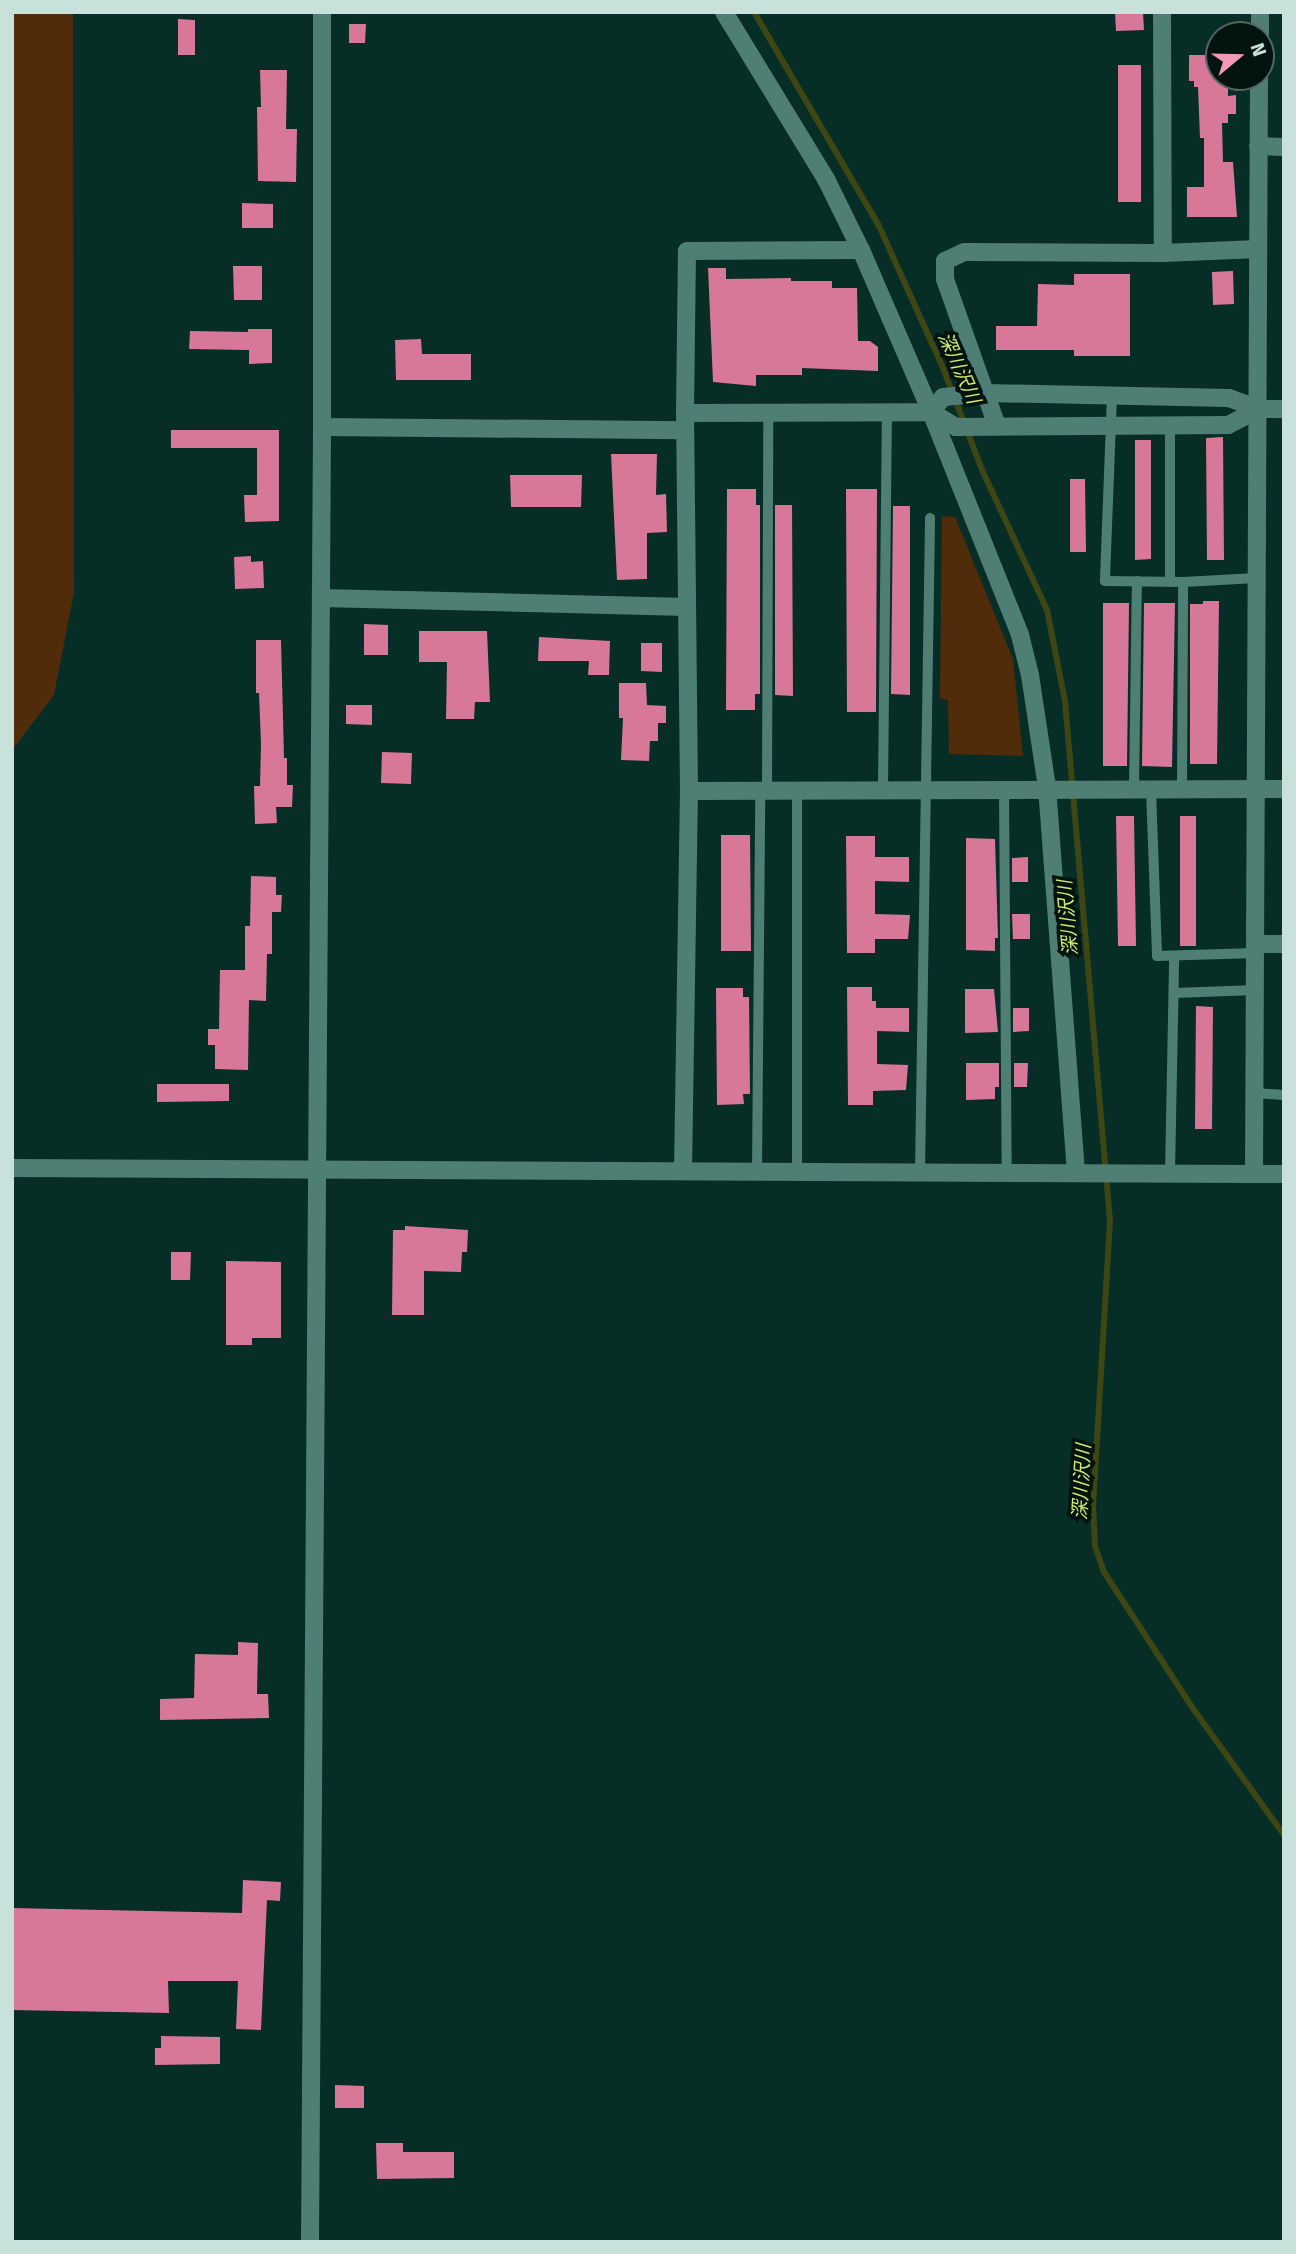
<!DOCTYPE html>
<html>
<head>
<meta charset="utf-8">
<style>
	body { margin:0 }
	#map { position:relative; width:1296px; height:2254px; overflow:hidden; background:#072d27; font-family:"Fira Sans","Noto Sans JP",sans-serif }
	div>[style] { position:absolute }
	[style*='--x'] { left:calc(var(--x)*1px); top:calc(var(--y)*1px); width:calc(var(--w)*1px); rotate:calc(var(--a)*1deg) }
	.green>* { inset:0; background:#502c0a }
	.stream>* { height:6px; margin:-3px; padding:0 3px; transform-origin:3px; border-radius:3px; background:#3e4713 }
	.building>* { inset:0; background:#d77899 }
	.service>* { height:10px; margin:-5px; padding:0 5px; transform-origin:5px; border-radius:5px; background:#4f7f74 }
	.minor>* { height:18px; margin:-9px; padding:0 9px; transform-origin:9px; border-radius:9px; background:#4f7f74 }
	.tertiary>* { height:18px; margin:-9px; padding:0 9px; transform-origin:9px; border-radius:9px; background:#4f7f74 }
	span { translate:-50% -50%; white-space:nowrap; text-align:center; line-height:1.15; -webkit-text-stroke:7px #021310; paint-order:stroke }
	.water-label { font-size:19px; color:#d2ea6d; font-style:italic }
	.frame { position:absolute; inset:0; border:14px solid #c9e1db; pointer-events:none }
	.north { position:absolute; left:1205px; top:21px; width:70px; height:70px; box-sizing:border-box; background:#021310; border:2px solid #526561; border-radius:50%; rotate:71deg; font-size:19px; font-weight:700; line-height:28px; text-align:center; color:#c9e1db }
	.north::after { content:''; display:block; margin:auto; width:24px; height:32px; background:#f09ab6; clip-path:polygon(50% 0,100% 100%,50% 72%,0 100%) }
</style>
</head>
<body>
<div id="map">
	<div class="green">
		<div style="clip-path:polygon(12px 12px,73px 12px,74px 592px,54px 695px,12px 750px)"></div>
		<div style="clip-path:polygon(942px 516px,955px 517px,1013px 659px,1023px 756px,949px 754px,948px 700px,940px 699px)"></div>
	</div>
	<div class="stream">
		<div style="--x:754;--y:12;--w:248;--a:59.7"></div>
		<div style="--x:879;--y:226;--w:156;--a:65.7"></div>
		<div style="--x:943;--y:368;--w:111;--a:69"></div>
		<div style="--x:983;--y:472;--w:152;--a:65.1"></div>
		<div style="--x:1047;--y:610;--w:93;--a:78.8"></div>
		<div style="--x:1065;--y:701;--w:522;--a:85.05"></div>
		<div style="--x:1110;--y:1221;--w:285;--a:93.4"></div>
		<div style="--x:1093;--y:1505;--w:41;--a:87.2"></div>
		<div style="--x:1095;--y:1546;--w:28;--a:71"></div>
		<div style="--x:1104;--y:1572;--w:161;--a:56.9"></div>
		<div style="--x:1192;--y:1707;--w:158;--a:54.3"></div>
	</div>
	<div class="building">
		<div style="clip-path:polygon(1115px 12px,1143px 12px,1144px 30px,1116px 31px)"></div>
		<div style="clip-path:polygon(178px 19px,195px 20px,195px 55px,178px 55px)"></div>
		<div style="clip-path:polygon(349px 24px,366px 24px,365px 43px,349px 43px)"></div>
		<div style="clip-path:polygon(1189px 55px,1219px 55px,1219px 77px,1224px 77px,1224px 82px,1228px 83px,1228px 96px,1236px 95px,1236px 114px,1228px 114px,1228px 123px,1222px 123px,1223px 162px,1233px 162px,1237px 217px,1187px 217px,1187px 187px,1204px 187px,1204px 138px,1200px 138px,1198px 87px,1194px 87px,1194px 81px,1189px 81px)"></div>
		<div style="clip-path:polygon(1118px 65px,1141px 65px,1141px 202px,1118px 202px)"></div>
		<div style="clip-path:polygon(260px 70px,287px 70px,286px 129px,297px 129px,296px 182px,258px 181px,257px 107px,261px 107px)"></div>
		<div style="clip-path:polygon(242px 203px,273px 204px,273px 228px,242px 228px)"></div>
		<div style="clip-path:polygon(233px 266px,262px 266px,262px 300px,234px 300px)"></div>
		<div style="clip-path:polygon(708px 268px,726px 268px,726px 279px,791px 278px,791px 281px,832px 281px,832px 288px,857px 288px,858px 341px,870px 341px,878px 347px,878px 371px,802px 368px,802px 375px,756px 375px,756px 386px,713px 382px)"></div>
		<div style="clip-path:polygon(1233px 271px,1234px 304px,1213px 305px,1212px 272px)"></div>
		<div style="clip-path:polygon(1074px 274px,1130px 274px,1130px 356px,1074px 356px,1074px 350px,996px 350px,996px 326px,1037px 326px,1038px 284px,1074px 285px)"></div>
		<div style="clip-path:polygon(248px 329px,272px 329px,272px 363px,249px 364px,249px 350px,189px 349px,190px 331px,248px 332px)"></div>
		<div style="clip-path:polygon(421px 339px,422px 354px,471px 354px,471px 380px,396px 380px,395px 340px)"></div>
		<div style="clip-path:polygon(171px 430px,279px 430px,279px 521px,245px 522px,244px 495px,257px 495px,257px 448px,171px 448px)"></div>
		<div style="clip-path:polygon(1223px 437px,1224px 560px,1207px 560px,1206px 438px)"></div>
		<div style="clip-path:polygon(1135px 440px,1151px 440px,1151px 559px,1135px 560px)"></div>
		<div style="clip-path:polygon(611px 454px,657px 454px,656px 495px,666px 494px,667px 532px,647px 533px,647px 579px,617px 580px)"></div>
		<div style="clip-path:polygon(510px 475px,582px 475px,581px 507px,511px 507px)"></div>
		<div style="clip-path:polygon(1070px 479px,1085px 479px,1086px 552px,1070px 552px)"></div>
		<div style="clip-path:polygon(727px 489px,756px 489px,756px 505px,760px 505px,760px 694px,755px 694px,755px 710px,726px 710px)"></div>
		<div style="clip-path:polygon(846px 489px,877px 489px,876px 712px,847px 712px)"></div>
		<div style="clip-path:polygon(775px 505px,792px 505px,793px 696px,775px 695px)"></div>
		<div style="clip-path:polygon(893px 506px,910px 506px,910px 695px,891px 694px)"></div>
		<div style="clip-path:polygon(251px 556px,251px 562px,263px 561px,264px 588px,235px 589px,234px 557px)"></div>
		<div style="clip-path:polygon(1203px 601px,1219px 601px,1217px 764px,1190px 764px,1190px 604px,1203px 604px)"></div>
		<div style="clip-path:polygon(1103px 603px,1129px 603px,1127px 766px,1103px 766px)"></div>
		<div style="clip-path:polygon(1144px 603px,1175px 603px,1172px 767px,1142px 766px)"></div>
		<div style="clip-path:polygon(364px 624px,388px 625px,388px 655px,364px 655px)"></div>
		<div style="clip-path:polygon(419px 631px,487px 631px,490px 702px,475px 702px,474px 719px,446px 719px,447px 662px,419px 662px)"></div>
		<div style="clip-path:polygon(539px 637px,610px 641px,609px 675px,588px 675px,589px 661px,538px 661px)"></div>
		<div style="clip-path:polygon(256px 640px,281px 640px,284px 758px,287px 758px,287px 785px,293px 785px,292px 807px,276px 807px,277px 823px,255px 824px,254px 786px,260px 786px,261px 744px,259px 693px,256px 693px)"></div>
		<div style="clip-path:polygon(641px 643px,662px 643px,662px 672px,641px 671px)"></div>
		<div style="clip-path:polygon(619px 683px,646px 683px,647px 705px,666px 706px,666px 723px,658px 723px,658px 741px,650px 741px,649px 761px,621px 760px,623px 718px,619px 718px)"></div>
		<div style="clip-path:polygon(346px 705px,372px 705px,372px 725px,346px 724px)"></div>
		<div style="clip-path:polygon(382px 752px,412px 753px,411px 784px,381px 783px)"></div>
		<div style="clip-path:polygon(1116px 816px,1134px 816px,1136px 946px,1118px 946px)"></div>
		<div style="clip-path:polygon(1180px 816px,1196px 816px,1196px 946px,1180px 946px)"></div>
		<div style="clip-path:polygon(721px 835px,750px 835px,751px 951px,721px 951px)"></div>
		<div style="clip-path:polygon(846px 836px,875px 836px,875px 857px,909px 857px,909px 882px,875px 881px,875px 914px,910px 915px,908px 939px,875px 939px,875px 953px,847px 953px)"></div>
		<div style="clip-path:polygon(966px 838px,995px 839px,998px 938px,995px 938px,995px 951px,966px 950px)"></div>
		<div style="clip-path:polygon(1028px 857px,1028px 882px,1012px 882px,1012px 858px)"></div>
		<div style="clip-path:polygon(251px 876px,276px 877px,276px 895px,282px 895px,281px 912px,272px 912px,272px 954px,267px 954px,266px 1001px,249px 1000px,248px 1070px,215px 1069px,215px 1045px,208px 1045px,208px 1029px,219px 1029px,220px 970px,245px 970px,245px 926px,250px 926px)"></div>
		<div style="clip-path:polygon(1012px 914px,1030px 914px,1030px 939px,1013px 939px)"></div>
		<div style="clip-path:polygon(847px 987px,872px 987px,872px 1001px,876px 1001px,876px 1008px,909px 1008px,909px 1032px,877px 1031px,877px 1064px,908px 1065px,906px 1090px,873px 1091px,873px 1105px,848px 1105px)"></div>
		<div style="clip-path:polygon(716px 988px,743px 988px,743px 997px,749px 997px,750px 1094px,743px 1094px,744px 1104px,717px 1105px)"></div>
		<div style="clip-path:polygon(965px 989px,994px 989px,998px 1032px,965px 1033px)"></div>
		<div style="clip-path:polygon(1196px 1006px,1213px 1007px,1212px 1129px,1195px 1129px)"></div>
		<div style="clip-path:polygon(1013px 1008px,1029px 1008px,1029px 1031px,1013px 1032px)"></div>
		<div style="clip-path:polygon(966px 1063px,999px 1063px,999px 1087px,995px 1087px,995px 1099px,966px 1100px)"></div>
		<div style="clip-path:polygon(1014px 1063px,1028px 1063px,1027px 1087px,1014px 1087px)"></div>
		<div style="clip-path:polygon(157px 1084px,229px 1084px,229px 1101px,157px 1102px)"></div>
		<div style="clip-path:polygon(405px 1226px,468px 1230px,467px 1252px,462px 1252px,461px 1272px,424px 1271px,424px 1315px,392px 1315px,393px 1230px,405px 1230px)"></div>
		<div style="clip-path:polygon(171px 1252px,191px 1252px,190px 1280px,171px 1280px)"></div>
		<div style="clip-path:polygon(226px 1261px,281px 1262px,281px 1338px,252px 1338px,252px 1345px,226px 1345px)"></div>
		<div style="clip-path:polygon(238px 1642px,258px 1643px,257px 1694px,268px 1694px,269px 1718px,160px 1720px,160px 1699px,194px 1698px,195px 1654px,238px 1655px)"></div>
		<div style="clip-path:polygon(243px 1880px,281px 1882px,280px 1901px,267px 1900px,261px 2030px,236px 2029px,238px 1981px,168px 1981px,169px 2013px,12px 2010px,12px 1908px,242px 1913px)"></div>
		<div style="clip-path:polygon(161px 2036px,220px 2037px,220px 2064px,155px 2065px,155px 2048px,161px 2048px)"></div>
		<div style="clip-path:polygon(335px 2085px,364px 2086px,364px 2108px,335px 2108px)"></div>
		<div style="clip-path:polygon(376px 2143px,403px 2143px,403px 2152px,454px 2152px,454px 2178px,377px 2179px)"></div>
	</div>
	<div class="service">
		<div style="--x:1112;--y:396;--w:185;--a:92.2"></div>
		<div style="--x:1105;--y:581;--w:78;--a:0.7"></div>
		<div style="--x:1183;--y:582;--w:74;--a:-3.1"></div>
		<div style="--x:1170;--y:582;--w:157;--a:-90"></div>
		<div style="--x:1004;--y:788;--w:385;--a:89.6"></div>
		<div style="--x:883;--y:789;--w:377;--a:-89.4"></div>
		<div style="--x:1134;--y:789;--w:208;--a:-89.2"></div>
		<div style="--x:767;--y:790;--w:377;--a:-89.8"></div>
		<div style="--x:1151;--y:790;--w:166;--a:87.9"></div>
		<div style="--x:1157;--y:956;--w:99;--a:-1.7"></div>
		<div style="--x:1182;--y:790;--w:208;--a:-89.7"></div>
		<div style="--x:1174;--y:993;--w:82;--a:-2.1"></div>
		<div style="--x:1255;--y:1093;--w:29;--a:4"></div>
		<div style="--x:757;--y:1171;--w:381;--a:-89.5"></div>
		<div style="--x:797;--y:1172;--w:382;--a:-90"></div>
		<div style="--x:920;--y:1172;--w:654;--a:-89.12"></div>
		<div style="--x:1170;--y:1174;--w:217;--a:-88.9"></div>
	</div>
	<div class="minor">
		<div style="--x:724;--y:12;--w:196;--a:58.6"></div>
		<div style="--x:826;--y:179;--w:79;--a:63.8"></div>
		<div style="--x:861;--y:250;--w:176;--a:66.6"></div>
		<div style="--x:931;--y:412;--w:240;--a:68.2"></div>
		<div style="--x:1020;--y:635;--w:41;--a:76"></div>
		<div style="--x:1030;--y:675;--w:113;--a:81.4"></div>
		<div style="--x:1047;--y:787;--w:387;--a:85.7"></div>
		<div style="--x:1162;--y:12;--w:241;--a:89.8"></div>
		<div style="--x:1258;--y:146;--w:26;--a:2"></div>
		<div style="--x:997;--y:426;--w:156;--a:-109.5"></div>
		<div style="--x:945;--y:279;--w:18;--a:-90"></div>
		<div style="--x:945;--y:261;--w:21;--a:-25"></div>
		<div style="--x:964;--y:252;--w:199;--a:0.3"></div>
		<div style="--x:1163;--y:253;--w:95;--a:-2.4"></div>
		<div style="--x:321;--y:598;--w:366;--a:1.4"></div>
		<div style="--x:689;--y:791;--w:595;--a:-0.19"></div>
		<div style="--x:1256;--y:944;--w:28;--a:0"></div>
		<div style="--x:683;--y:1171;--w:380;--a:-89.1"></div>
		<div style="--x:689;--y:791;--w:378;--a:-90.6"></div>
		<div style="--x:685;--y:413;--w:162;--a:-89.3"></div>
		<div style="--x:687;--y:251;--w:174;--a:-0.3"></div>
	</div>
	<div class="tertiary">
		<div style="--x:1260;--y:35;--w:23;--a:-90"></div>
		<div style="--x:931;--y:412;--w:19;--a:-51"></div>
		<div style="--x:943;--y:397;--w:44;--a:-5.2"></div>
		<div style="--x:987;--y:393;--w:242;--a:1.2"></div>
		<div style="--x:1229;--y:398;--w:33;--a:20"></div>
		<div style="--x:1260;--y:409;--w:24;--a:0"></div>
		<div style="--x:685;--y:413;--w:246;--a:-0.2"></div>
		<div style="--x:931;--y:412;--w:29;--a:31"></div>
		<div style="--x:956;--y:427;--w:272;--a:-0.4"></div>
		<div style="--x:1228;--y:425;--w:36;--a:-27"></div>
		<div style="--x:322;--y:427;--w:363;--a:0.5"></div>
		<div style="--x:12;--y:1168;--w:1242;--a:0.28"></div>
		<div style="--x:1254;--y:1174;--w:1097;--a:-89.74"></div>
		<div style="--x:1254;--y:1174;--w:30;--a:0"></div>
		<div style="--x:310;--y:2242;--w:1815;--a:-89.62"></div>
		<div style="--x:322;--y:427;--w:415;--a:-90"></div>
	</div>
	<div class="water-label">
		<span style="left:959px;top:368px;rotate:66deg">深川沢川</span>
		<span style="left:1068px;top:918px;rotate:-95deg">深川沢川</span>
		<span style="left:1082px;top:1482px;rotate:-87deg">深川沢川</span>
	</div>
	<div class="frame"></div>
	<div class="north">N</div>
</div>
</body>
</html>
